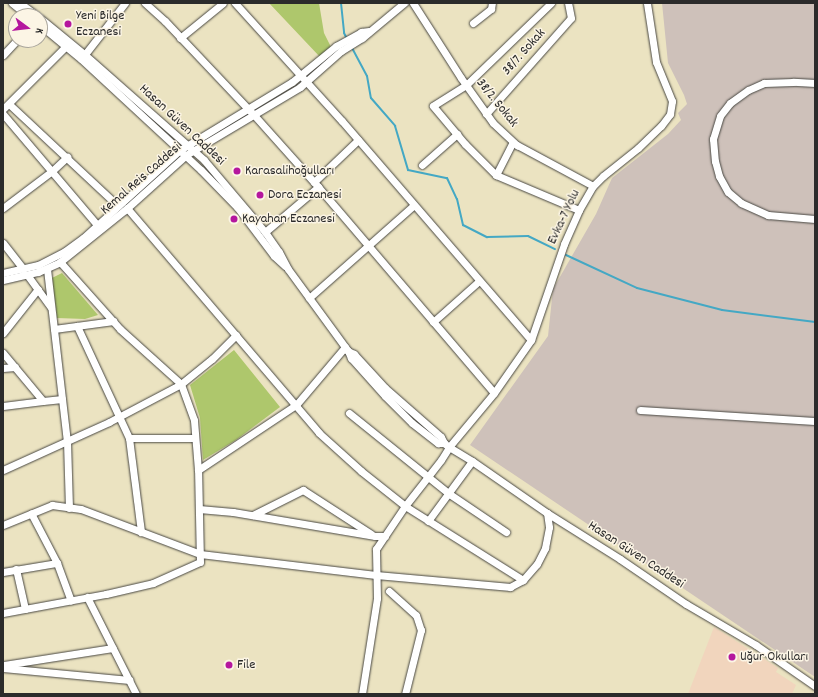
<!DOCTYPE html>
<html>
<head>
<meta charset="utf-8">
<style>
	body { margin:0 }
	#map { position:relative; width:818px; height:697px; overflow:hidden; background:#ebe3c1; font-family:Dekko,sans-serif }
	div>[style] { position:absolute }
	[style*='--x'] { left:calc(var(--x)*1px); top:calc(var(--y)*1px); width:calc(var(--w)*1px); rotate:calc(var(--a)*1deg) }
	.built>* { inset:0; background:#f1d5bd }
	.industrial>* { inset:0; background:#cec1ba }
	.green>* { inset:0; background:#aec76c }
	.stream>* { height:2px; margin:-1px; padding:0 1px; transform-origin:1px; border-radius:1px; background:#44a8c4 }
	.roads { filter:drop-shadow(0 0 1px #484742) drop-shadow(0 0 1px #484742) }
	.minor>* { height:7px; margin:-3.5px; padding:0 3.5px; transform-origin:3.5px; border-radius:3.5px; background:#fff }
	.dots>* { width:11px; height:11px; translate:-50% -50%; box-sizing:border-box; border:2px solid #fcf5e5; border-radius:50% }
	span { translate:-50% -50%; white-space:nowrap; text-align:center; line-height:1.15; -webkit-text-stroke:3px #fcf5e5; paint-order:stroke }
	.poi-label { font-size:14px; color:#2b2b2b }
	.left { translate:0 -50%; text-align:left }
	.street-label { font-size:14px; color:#2b2b2b }
	.frame { position:absolute; inset:0; border:4px solid #2b2b2b; pointer-events:none }
	.north { position:absolute; left:8px; top:8px; width:40px; height:40px; box-sizing:border-box; background:#fcf5e5; border:1px solid #a8a49b; border-radius:50%; rotate:105deg; font-size:11px; font-weight:700; line-height:16px; text-align:center; color:#2b2b2b }
	.north::after { content:''; display:block; margin:auto; width:14px; height:18px; background:#b5179e; clip-path:polygon(50% 0,100% 100%,50% 72%,0 100%) }
</style>
</head>
<body>
<div id="map">
	<div class="built">
		<div style="clip-path:polygon(714px 627px,778px 668px,776px 672px,796px 685px,792px 694px,688px 694px)"></div>
	</div>
	<div class="industrial">
		<div style="clip-path:polygon(662px 3px,815px 3px,815px 677px,470px 445px,548px 336px,553px 289px,596px 214px,612px 178px,668px 134px,681px 120px,678px 113px,687px 104px,684px 95px,668px 63px)"></div>
	</div>
	<div class="green">
		<div style="clip-path:polygon(269px 3px,319px 3px,324px 33px,331px 47px,320px 57px)"></div>
		<div style="clip-path:polygon(62px 273px,98px 315px,85px 319px,57px 318px,52px 278px)"></div>
		<div style="clip-path:polygon(234px 350px,280px 407px,236px 440px,203px 460px,200px 418px,190px 385px)"></div>
	</div>
	<div class="stream">
		<div style="--x:341;--y:3;--w:30;--a:84"></div>
		<div style="--x:344;--y:33;--w:7;--a:63"></div>
		<div style="--x:351;--y:46;--w:34;--a:62"></div>
		<div style="--x:367;--y:76;--w:22;--a:80"></div>
		<div style="--x:371;--y:98;--w:37;--a:49"></div>
		<div style="--x:395;--y:126;--w:46;--a:73.5"></div>
		<div style="--x:408;--y:170;--w:40;--a:12"></div>
		<div style="--x:447;--y:178;--w:23;--a:65"></div>
		<div style="--x:457;--y:199;--w:27;--a:77"></div>
		<div style="--x:463;--y:225;--w:27;--a:27"></div>
		<div style="--x:487;--y:237;--w:41;--a:-1.4"></div>
		<div style="--x:528;--y:236;--w:30;--a:26"></div>
		<div style="--x:566;--y:255;--w:78;--a:24.9"></div>
		<div style="--x:637;--y:288;--w:88;--a:14.5"></div>
		<div style="--x:722;--y:310;--w:94;--a:7.4"></div>
	</div>
	<div class="roads">
		<div class="minor">
			<div style="--x:12;--y:3;--w:21;--a:39"></div>
			<div style="--x:20;--y:3;--w:21;--a:37"></div>
			<div style="--x:145;--y:3;--w:27;--a:42"></div>
			<div style="--x:165;--y:21;--w:129;--a:46.6"></div>
			<div style="--x:254;--y:115;--w:90;--a:48.2"></div>
			<div style="--x:314;--y:182;--w:277;--a:49.5"></div>
			<div style="--x:235;--y:3;--w:159;--a:47.8"></div>
			<div style="--x:342;--y:121;--w:289;--a:49.2"></div>
			<div style="--x:413;--y:3;--w:89;--a:57.4"></div>
			<div style="--x:461;--y:78;--w:55;--a:54.6"></div>
			<div style="--x:493;--y:123;--w:33;--a:43"></div>
			<div style="--x:517;--y:145;--w:86;--a:28.3"></div>
			<div style="--x:551;--y:3;--w:118;--a:136"></div>
			<div style="--x:466;--y:85;--w:39;--a:148"></div>
			<div style="--x:433;--y:106;--w:50;--a:49.9"></div>
			<div style="--x:465;--y:144;--w:44;--a:45"></div>
			<div style="--x:496;--y:175;--w:90;--a:22.9"></div>
			<div style="--x:40;--y:18;--w:58;--a:39.4"></div>
			<div style="--x:85;--y:55;--w:159;--a:41.4"></div>
			<div style="--x:204;--y:160;--w:94;--a:49.7"></div>
			<div style="--x:265;--y:232;--w:24;--a:55"></div>
			<div style="--x:279;--y:252;--w:19;--a:62"></div>
			<div style="--x:288;--y:269;--w:102;--a:53.8"></div>
			<div style="--x:348;--y:351;--w:8;--a:67"></div>
			<div style="--x:351;--y:358;--w:51;--a:48.2"></div>
			<div style="--x:385;--y:396;--w:38;--a:45"></div>
			<div style="--x:412;--y:423;--w:33;--a:38"></div>
			<div style="--x:438;--y:443;--w:6;--a:0"></div>
			<div style="--x:473;--y:23;--w:23;--a:-38"></div>
			<div style="--x:491;--y:9;--w:6;--a:-81"></div>
			<div style="--x:40;--y:25;--w:53;--a:39.7"></div>
			<div style="--x:81;--y:59;--w:163;--a:42.8"></div>
			<div style="--x:201;--y:170;--w:52;--a:45.8"></div>
			<div style="--x:237;--y:207;--w:61;--a:52.9"></div>
			<div style="--x:274;--y:256;--w:15;--a:42"></div>
			<div style="--x:180;--y:38;--w:55;--a:-39.1"></div>
			<div style="--x:3;--y:55;--w:21;--a:-47"></div>
			<div style="--x:82;--y:58;--w:70;--a:-52"></div>
			<div style="--x:815;--y:83;--w:22;--a:-177"></div>
			<div style="--x:793;--y:82;--w:29;--a:178"></div>
			<div style="--x:764;--y:83;--w:17;--a:156"></div>
			<div style="--x:748;--y:90;--w:22;--a:144"></div>
			<div style="--x:730;--y:103;--w:16;--a:128"></div>
			<div style="--x:720;--y:116;--w:24;--a:107"></div>
			<div style="--x:713;--y:139;--w:22;--a:85"></div>
			<div style="--x:715;--y:161;--w:16;--a:75"></div>
			<div style="--x:719;--y:176;--w:18;--a:61"></div>
			<div style="--x:728;--y:192;--w:17;--a:40"></div>
			<div style="--x:741;--y:203;--w:30;--a:24"></div>
			<div style="--x:768;--y:215;--w:47;--a:4.9"></div>
			<div style="--x:9;--y:104;--w:149;--a:43.1"></div>
			<div style="--x:3;--y:109;--w:92;--a:-45"></div>
			<div style="--x:3;--y:114;--w:145;--a:49.7"></div>
			<div style="--x:486;--y:114;--w:128;--a:-48.5"></div>
			<div style="--x:571;--y:18;--w:15;--a:-101"></div>
			<div style="--x:422;--y:165;--w:47;--a:-41.5"></div>
			<div style="--x:496;--y:175;--w:37;--a:-63"></div>
			<div style="--x:314;--y:182;--w:61;--a:-43.7"></div>
			<div style="--x:3;--y:208;--w:61;--a:-37.1"></div>
			<div style="--x:52;--y:171;--w:21;--a:-43"></div>
			<div style="--x:127;--y:208;--w:296;--a:49.5"></div>
			<div style="--x:319;--y:433;--w:57;--a:42.1"></div>
			<div style="--x:361;--y:471;--w:56;--a:38.5"></div>
			<div style="--x:405;--y:506;--w:139;--a:32.1"></div>
			<div style="--x:265;--y:232;--w:70;--a:-40.3"></div>
			<div style="--x:3;--y:243;--w:33;--a:52"></div>
			<div style="--x:47;--y:269;--w:173;--a:83.4"></div>
			<div style="--x:67;--y:441;--w:46;--a:-24.3"></div>
			<div style="--x:109;--y:422;--w:81;--a:-27.8"></div>
			<div style="--x:181;--y:384;--w:82;--a:-138"></div>
			<div style="--x:120;--y:329;--w:90;--a:-131.8"></div>
			<div style="--x:3;--y:273;--w:36;--a:-13"></div>
			<div style="--x:38;--y:265;--w:30;--a:-27"></div>
			<div style="--x:65;--y:251;--w:22;--a:-36"></div>
			<div style="--x:83;--y:238;--w:131;--a:-42.2"></div>
			<div style="--x:180;--y:150;--w:131;--a:-31.3"></div>
			<div style="--x:292;--y:82;--w:57;--a:-39.3"></div>
			<div style="--x:336;--y:46;--w:29;--a:-29"></div>
			<div style="--x:361;--y:32;--w:8;--a:-7"></div>
			<div style="--x:28;--y:276;--w:39;--a:54"></div>
			<div style="--x:3;--y:280;--w:36;--a:-13"></div>
			<div style="--x:38;--y:272;--w:24;--a:-24"></div>
			<div style="--x:60;--y:262;--w:83;--a:-38.7"></div>
			<div style="--x:125;--y:210;--w:82;--a:-42"></div>
			<div style="--x:186;--y:155;--w:133;--a:-30.8"></div>
			<div style="--x:300;--y:87;--w:55;--a:-41.3"></div>
			<div style="--x:341;--y:51;--w:25;--a:-32"></div>
			<div style="--x:362;--y:38;--w:55;--a:-39.8"></div>
			<div style="--x:309;--y:298;--w:140;--a:-41.5"></div>
			<div style="--x:433;--y:322;--w:62;--a:-41.7"></div>
			<div style="--x:77;--y:326;--w:123;--a:65.1"></div>
			<div style="--x:129;--y:438;--w:95;--a:82.7"></div>
			<div style="--x:54;--y:329;--w:60;--a:-7.7"></div>
			<div style="--x:3;--y:333;--w:56;--a:-51.5"></div>
			<div style="--x:348;--y:351;--w:7;--a:27"></div>
			<div style="--x:354;--y:354;--w:46;--a:47.6"></div>
			<div style="--x:385;--y:388;--w:74;--a:41.2"></div>
			<div style="--x:441;--y:437;--w:7;--a:63"></div>
			<div style="--x:444;--y:443;--w:6;--a:39"></div>
			<div style="--x:449;--y:447;--w:27;--a:31"></div>
			<div style="--x:472;--y:461;--w:91;--a:34.7"></div>
			<div style="--x:547;--y:513;--w:86;--a:32.2"></div>
			<div style="--x:620;--y:559;--w:80;--a:34.3"></div>
			<div style="--x:686;--y:604;--w:81;--a:30.4"></div>
			<div style="--x:756;--y:645;--w:72;--a:34.8"></div>
			<div style="--x:3;--y:353;--w:62;--a:50.2"></div>
			<div style="--x:43;--y:401;--w:19;--a:-6"></div>
			<div style="--x:3;--y:368;--w:12;--a:-5"></div>
			<div style="--x:3;--y:406;--w:40;--a:-7.1"></div>
			<div style="--x:640;--y:410;--w:175;--a:3.6"></div>
			<div style="--x:349;--y:413;--w:127;--a:38.9"></div>
			<div style="--x:448;--y:493;--w:70;--a:33.9"></div>
			<div style="--x:129;--y:438;--w:66;--a:0"></div>
			<div style="--x:3;--y:470;--w:70;--a:-24.4"></div>
			<div style="--x:67;--y:441;--w:67;--a:88.3"></div>
			<div style="--x:198;--y:470;--w:118;--a:-33.6"></div>
			<div style="--x:296;--y:405;--w:76;--a:-49.8"></div>
			<div style="--x:199;--y:509;--w:34;--a:5"></div>
			<div style="--x:233;--y:512;--w:144;--a:9.6"></div>
			<div style="--x:375;--y:536;--w:10;--a:0"></div>
			<div style="--x:253;--y:515;--w:56;--a:-26.6"></div>
			<div style="--x:303;--y:490;--w:81;--a:32.9"></div>
			<div style="--x:428;--y:521;--w:74;--a:-53.7"></div>
			<div style="--x:3;--y:525;--w:53;--a:-22.2"></div>
			<div style="--x:52;--y:505;--w:29;--a:8"></div>
			<div style="--x:81;--y:509;--w:127;--a:20.7"></div>
			<div style="--x:200;--y:554;--w:177;--a:6.8"></div>
			<div style="--x:376;--y:575;--w:135;--a:5.1"></div>
			<div style="--x:510;--y:587;--w:15;--a:-28"></div>
			<div style="--x:523;--y:580;--w:21;--a:-49"></div>
			<div style="--x:537;--y:564;--w:18;--a:-63"></div>
			<div style="--x:545;--y:548;--w:21;--a:-79"></div>
			<div style="--x:549;--y:527;--w:14;--a:-98"></div>
			<div style="--x:57;--y:563;--w:40;--a:69.8"></div>
			<div style="--x:16;--y:569;--w:41;--a:77.3"></div>
			<div style="--x:3;--y:572;--w:55;--a:-9.5"></div>
			<div style="--x:57;--y:563;--w:56;--a:-117.5"></div>
			<div style="--x:389;--y:591;--w:36;--a:42"></div>
			<div style="--x:416;--y:615;--w:16;--a:72"></div>
			<div style="--x:421;--y:630;--w:66;--a:104"></div>
			<div style="--x:87;--y:597;--w:109;--a:63.2"></div>
			<div style="--x:3;--y:613;--w:105;--a:-10.5"></div>
			<div style="--x:106;--y:594;--w:48;--a:-13.2"></div>
			<div style="--x:153;--y:583;--w:51;--a:-24.1"></div>
			<div style="--x:200;--y:562;--w:92;--a:-91.2"></div>
			<div style="--x:198;--y:470;--w:50;--a:-94.6"></div>
			<div style="--x:194;--y:420;--w:38;--a:-110"></div>
			<div style="--x:181;--y:384;--w:40;--a:-39"></div>
			<div style="--x:212;--y:359;--w:34;--a:-45"></div>
			<div style="--x:4;--y:665;--w:110;--a:-8.9"></div>
			<div style="--x:3;--y:668;--w:127;--a:5.4"></div>
			<div style="--x:362;--y:694;--w:97;--a:-81.1"></div>
			<div style="--x:377;--y:598;--w:49;--a:-91.2"></div>
			<div style="--x:376;--y:549;--w:52;--a:-56"></div>
			<div style="--x:405;--y:506;--w:58;--a:-52"></div>
			<div style="--x:441;--y:460;--w:15;--a:-58"></div>
			<div style="--x:449;--y:447;--w:70;--a:-50.2"></div>
			<div style="--x:494;--y:393;--w:65;--a:-55.1"></div>
			<div style="--x:531;--y:340;--w:102;--a:-71"></div>
			<div style="--x:564;--y:244;--w:37;--a:-66"></div>
			<div style="--x:579;--y:210;--w:28;--a:-60"></div>
			<div style="--x:593;--y:186;--w:14;--a:-45"></div>
			<div style="--x:603;--y:176;--w:45;--a:-38.7"></div>
			<div style="--x:638;--y:148;--w:32;--a:-44"></div>
			<div style="--x:661;--y:126;--w:15;--a:-53"></div>
			<div style="--x:670;--y:114;--w:13;--a:-81"></div>
			<div style="--x:672;--y:101;--w:42;--a:-112.3"></div>
			<div style="--x:656;--y:62;--w:60;--a:-98.7"></div>
		</div>
	</div>
	<div class="dots">
		<div style="left:68px;top:24px;background:#b5179e"></div>
		<div style="left:237px;top:171px;background:#b5179e"></div>
		<div style="left:260px;top:195px;background:#b5179e"></div>
		<div style="left:234px;top:219px;background:#b5179e"></div>
		<div style="left:732px;top:657px;background:#b5179e"></div>
		<div style="left:229px;top:665px;background:#b5179e"></div>
	</div>
	<div class="poi-label">
		<span class="left" style="left:76px;top:24px">Yeni Bilge<br>Eczanesi</span>
		<span class="left" style="left:245px;top:171px">Karasalihoğulları</span>
		<span class="left" style="left:268px;top:195px">Dora Eczanesi</span>
		<span class="left" style="left:242px;top:219px">Kayahan Eczanesi</span>
		<span class="left" style="left:740px;top:657px">Uğur Okulları</span>
		<span class="left" style="left:237px;top:665px">File</span>
	</div>
	<div class="street-label">
		<span style="left:524px;top:52px;rotate:-48deg">38/7. Sokak</span>
		<span style="left:497px;top:103px;rotate:51deg">38/2. Sokak</span>
		<span style="left:182px;top:125px;rotate:43deg">Hasan Güven Caddesi</span>
		<span style="left:141px;top:179px;rotate:-41deg">Kemal Reis Caddesi</span>
		<span style="left:564px;top:217px;rotate:-65deg">Evka-7 Yolu</span>
		<span style="left:636px;top:555px;rotate:33deg">Hasan Güven Caddesi</span>
	</div>
	<div class="frame"></div>
	<div class="north">K</div>
</div>
</body>
</html>
